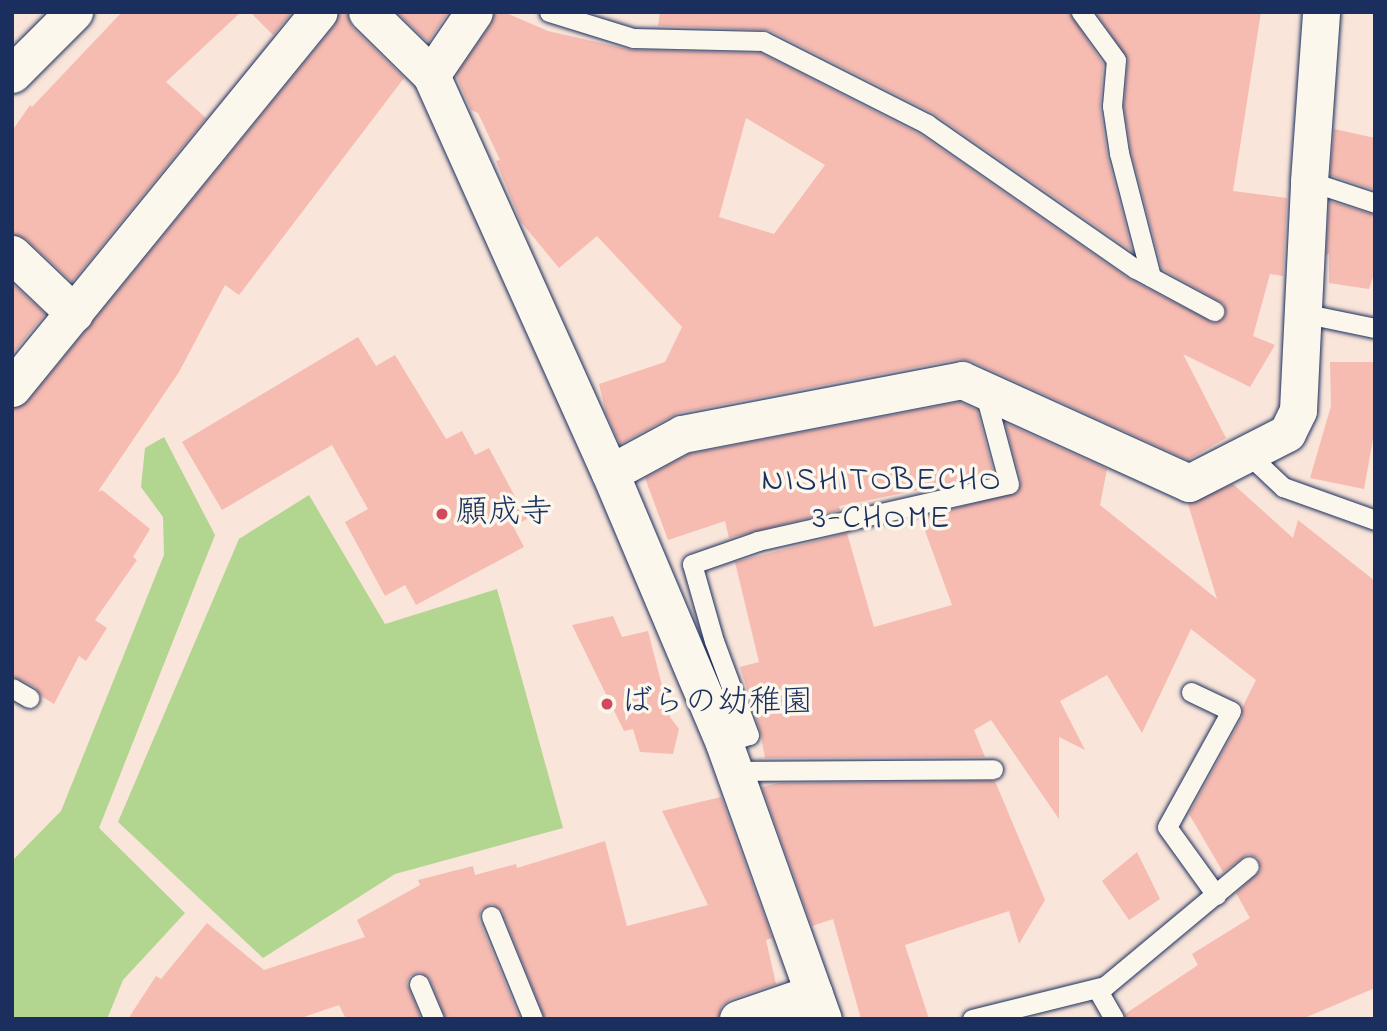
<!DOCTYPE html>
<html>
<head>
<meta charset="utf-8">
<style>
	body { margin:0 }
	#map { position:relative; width:1387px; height:1031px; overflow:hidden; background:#fae5da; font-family:"Indie Flower","Klee One",sans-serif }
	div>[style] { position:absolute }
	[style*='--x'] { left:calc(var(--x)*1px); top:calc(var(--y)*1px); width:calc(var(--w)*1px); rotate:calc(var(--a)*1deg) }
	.green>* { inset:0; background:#b2d590 }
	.building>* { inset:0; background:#f6bbb1 }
	.roads { filter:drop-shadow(0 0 2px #1b2f5e) drop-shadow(0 0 2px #1b2f5e) }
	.lane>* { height:19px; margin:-9.5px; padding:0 9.5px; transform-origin:9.5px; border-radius:9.5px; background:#fbf7ec }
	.street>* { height:37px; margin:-18.5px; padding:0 18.5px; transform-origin:18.5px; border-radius:18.5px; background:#fbf7ec }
	.dots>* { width:19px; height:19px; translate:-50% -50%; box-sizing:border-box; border:4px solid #fbf7ec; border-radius:50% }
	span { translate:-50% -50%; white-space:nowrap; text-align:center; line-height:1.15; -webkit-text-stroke:7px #fbf7ec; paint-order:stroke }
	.poi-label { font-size:32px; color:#1b2f5e }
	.left { translate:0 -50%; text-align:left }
	.neighbourhood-label { font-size:33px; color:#1b2f5e; letter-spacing:2px }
	.frame { position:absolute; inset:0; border:14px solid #1b2f5e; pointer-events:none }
</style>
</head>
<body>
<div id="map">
	<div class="green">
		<div style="clip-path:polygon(164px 437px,215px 535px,99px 828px,185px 913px,123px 980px,107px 1019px,12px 1019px,12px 861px,61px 811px,164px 555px,163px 517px,141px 487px,145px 448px)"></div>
		<div style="clip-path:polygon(309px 495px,385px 624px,497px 589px,563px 828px,395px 874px,263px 958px,118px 822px,239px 539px)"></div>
	</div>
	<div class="building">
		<div style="clip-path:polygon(122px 12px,241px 12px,166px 82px,206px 118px,72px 282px,26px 239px,12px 234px,12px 131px,30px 105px,32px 107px)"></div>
		<div style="clip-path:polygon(250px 12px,292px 12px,273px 35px)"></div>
		<div style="clip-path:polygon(340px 12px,347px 12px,352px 27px,404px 78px,239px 295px,225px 285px,179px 372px,101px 487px,98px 492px,102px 490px,150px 529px,133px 557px,137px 560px,95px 620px,107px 628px,86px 661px,79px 656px,54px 704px,41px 696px,35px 687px,12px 676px,12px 408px,28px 401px,335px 25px)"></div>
		<div style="clip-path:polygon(397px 12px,448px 12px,428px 42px)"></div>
		<div style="clip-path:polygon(evenodd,495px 12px,504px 12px,548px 31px,632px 50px,760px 53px,921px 135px,1129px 279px,1214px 323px,1225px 316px,1224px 304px,1162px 269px,1131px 151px,1124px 106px,1128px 60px,1096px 12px,1261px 12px,1233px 191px,1287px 198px,1283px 276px,1270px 274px,1253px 336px,1275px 345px,1250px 387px,1183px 354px,1226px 438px,1188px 460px,971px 361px,959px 359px,678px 413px,620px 444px,606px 413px,599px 384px,665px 362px,682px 327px,597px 236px,559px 268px,521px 222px,496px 161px,500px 160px,478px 113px,471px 110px,456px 75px,491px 24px,495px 12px,746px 118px,825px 165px,774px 234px,719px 217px,746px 118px)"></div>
		<div style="clip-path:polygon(660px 12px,1069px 12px,1103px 64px,1100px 108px,1107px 155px,1132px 251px,933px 113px,769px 30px,658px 26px)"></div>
		<div style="clip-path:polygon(1334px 129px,1375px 138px,1375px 190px,1330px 175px)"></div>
		<div style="clip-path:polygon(1329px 201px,1375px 215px,1375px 271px,1369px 289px,1329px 283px,1329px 253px,1326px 256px)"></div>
		<div style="clip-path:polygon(12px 283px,45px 314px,12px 354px)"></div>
		<div style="clip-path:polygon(358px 337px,376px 366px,395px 355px,446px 439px,462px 431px,475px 455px,489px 448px,527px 519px,513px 526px,524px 547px,416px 605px,405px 585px,385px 596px,345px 522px,368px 509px,332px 445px,222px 510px,182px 442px)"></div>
		<div style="clip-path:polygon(1330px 362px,1375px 362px,1375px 428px,1364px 489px,1310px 478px,1331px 406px)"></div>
		<div style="clip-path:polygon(959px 402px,977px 410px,994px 475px,839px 506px,840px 510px,729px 538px,725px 521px,668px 540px,645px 478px,689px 454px)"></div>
		<div style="clip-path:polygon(1005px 423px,1107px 469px,1100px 505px,1217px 599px,1188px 504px,1233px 484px,1293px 538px,1298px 520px,1375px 581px,1375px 988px,1302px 1019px,1126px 1019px,1125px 1014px,1198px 965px,1192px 954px,1250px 918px,1236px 893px,1261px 870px,1258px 858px,1248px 854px,1223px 872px,1189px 814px,1242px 717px,1242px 708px,1256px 680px,1191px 629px,1142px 733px,1107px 675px,1060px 701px,1085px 750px,1059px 737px,1059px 819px,991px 720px,974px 730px,985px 757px,765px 758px,760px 731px,740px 667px,759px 662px,735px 562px,847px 533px,874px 627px,952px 605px,920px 517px,1018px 492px,1021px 481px)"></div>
		<div style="clip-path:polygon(613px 616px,622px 637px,648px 631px,670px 717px,679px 729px,673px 754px,640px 752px,633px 729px,624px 731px,572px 625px)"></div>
		<div style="clip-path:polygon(995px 781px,1045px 900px,1019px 944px,1009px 911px,905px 945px,929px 1019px,861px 1019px,833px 919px,812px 926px,762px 787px,779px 783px)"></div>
		<div style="clip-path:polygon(721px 797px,772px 938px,766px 940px,776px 984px,731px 999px,722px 1006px,718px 1019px,545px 1019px,502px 911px,492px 904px,481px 909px,479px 920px,520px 1019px,446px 1019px,430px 979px,420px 972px,410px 976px,407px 983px,421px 1019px,346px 1019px,339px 1005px,298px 1019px,128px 1019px,156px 976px,161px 979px,207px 923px,264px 970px,365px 937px,357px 920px,420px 885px,418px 880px,473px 866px,475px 875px,516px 864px,517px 868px,605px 841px,627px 926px,708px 905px,662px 811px)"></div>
		<div style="clip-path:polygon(1137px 852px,1160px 899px,1129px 920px,1102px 881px)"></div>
	</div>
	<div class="roads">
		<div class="lane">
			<div style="--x:549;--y:12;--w:88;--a:17.2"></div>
			<div style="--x:633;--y:38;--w:130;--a:1.3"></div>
			<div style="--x:763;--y:41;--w:184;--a:26.8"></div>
			<div style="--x:927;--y:124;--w:254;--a:34.8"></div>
			<div style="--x:1136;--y:269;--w:89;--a:28.3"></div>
			<div style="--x:1081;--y:12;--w:59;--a:53.9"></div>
			<div style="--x:1116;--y:60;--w:46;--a:95"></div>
			<div style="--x:1112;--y:106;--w:48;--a:81.5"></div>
			<div style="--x:1119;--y:153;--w:128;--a:75.5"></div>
			<div style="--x:1309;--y:181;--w:70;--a:18.4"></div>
			<div style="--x:1302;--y:313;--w:75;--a:11.6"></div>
			<div style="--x:1247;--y:453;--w:50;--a:43.4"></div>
			<div style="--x:1283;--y:487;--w:98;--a:19.7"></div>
			<div style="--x:12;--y:688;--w:20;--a:30"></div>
			<div style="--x:1191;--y:692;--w:44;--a:25.4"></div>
			<div style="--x:1231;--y:711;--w:132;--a:118.9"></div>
			<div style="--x:1167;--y:827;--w:84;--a:54.2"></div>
			<div style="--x:724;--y:743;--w:26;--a:-18"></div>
			<div style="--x:749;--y:735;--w:100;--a:-110.4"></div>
			<div style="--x:714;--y:641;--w:80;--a:-105.9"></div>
			<div style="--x:692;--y:564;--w:70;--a:-19.2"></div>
			<div style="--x:758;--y:541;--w:257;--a:-12.8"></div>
			<div style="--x:1009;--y:484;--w:97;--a:-104.9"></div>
			<div style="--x:735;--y:771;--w:258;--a:-0.4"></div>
			<div style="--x:491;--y:916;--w:111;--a:67.8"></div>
			<div style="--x:419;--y:984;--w:38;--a:67"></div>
			<div style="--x:1097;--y:989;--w:34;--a:60"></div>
			<div style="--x:972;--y:1019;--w:137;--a:-13.9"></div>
			<div style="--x:1105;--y:986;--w:187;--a:-39.8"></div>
		</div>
		<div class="street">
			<div style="--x:367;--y:12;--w:90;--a:44.5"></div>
			<div style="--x:431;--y:75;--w:436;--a:65.8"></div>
			<div style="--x:610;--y:473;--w:293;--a:67.1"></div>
			<div style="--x:724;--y:743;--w:293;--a:70.3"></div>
			<div style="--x:12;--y:74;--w:88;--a:-45"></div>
			<div style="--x:431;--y:75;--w:76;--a:-55.7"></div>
			<div style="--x:12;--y:254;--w:86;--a:43.6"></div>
			<div style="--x:12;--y:388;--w:485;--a:-50.8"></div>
			<div style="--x:610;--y:473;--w:82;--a:-28.4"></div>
			<div style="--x:682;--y:434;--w:285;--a:-10.9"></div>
			<div style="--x:962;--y:380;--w:249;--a:24.4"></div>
			<div style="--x:1189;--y:483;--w:110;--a:-27"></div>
			<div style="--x:1287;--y:433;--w:25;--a:-64"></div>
			<div style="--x:1298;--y:410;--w:229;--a:-87.2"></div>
			<div style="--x:1309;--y:181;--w:169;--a:-85.9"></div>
			<div style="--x:738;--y:1019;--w:80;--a:-18.9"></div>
		</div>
	</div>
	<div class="dots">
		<div style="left:442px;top:514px;background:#d1495b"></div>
		<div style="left:607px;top:704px;background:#d1495b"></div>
	</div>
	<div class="poi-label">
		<span class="left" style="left:456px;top:514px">願成寺</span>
		<span class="left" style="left:621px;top:704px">ばらの幼稚園</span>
	</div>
	<div class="neighbourhood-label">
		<span style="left:882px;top:501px">NISHITOBECHO<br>3-CHOME</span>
	</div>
	<div class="frame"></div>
</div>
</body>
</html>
